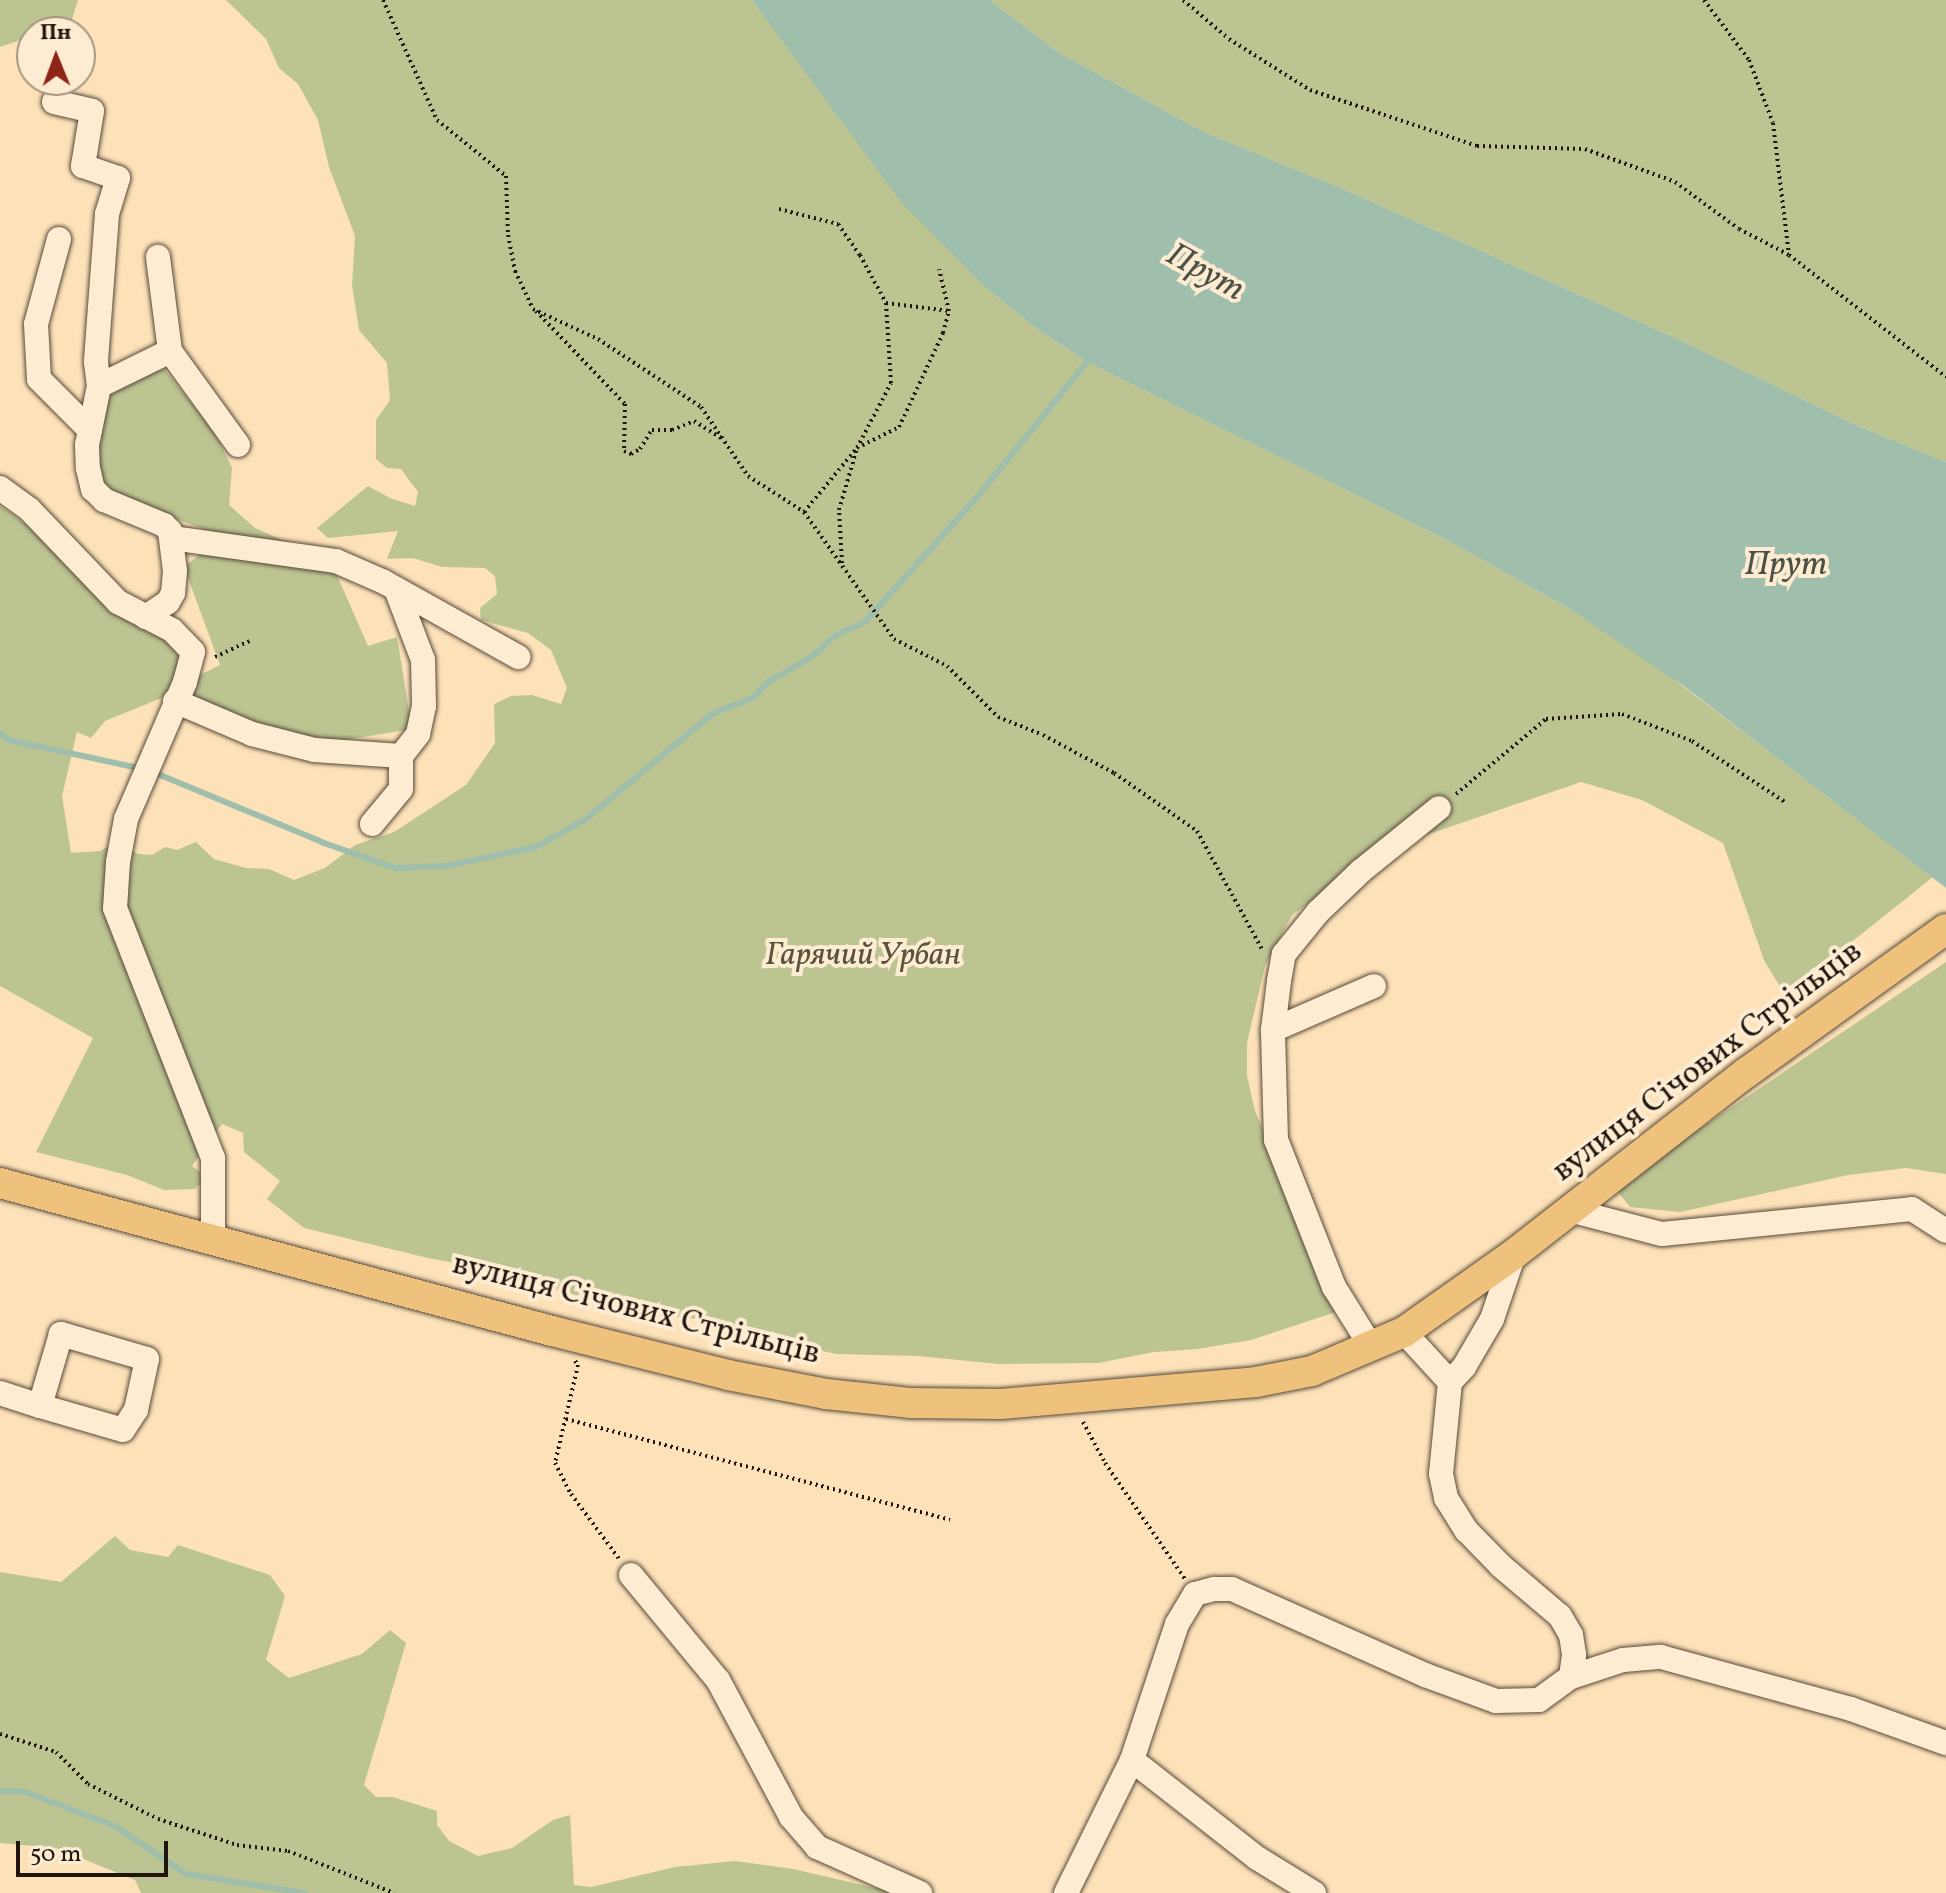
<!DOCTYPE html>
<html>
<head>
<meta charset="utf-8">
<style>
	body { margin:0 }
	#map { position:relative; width:1946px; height:1893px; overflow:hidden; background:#fde2b9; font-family:Vollkorn,serif }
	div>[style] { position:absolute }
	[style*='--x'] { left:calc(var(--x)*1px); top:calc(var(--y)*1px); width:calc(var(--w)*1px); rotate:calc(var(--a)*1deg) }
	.green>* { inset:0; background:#bcc492 }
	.water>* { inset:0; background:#9fbeac }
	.stream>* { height:6px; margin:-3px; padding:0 3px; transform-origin:3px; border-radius:3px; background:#9fbeac }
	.path>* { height:4px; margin-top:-2px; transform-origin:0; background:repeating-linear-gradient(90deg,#20160f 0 2px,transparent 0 6px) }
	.roads { filter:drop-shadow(0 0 2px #57493a) drop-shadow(0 0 2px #57493a) }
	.minor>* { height:24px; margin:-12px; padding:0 12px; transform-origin:12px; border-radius:12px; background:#feecd2 }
	.major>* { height:30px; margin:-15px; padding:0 15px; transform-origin:15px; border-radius:15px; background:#eec17c }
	span { translate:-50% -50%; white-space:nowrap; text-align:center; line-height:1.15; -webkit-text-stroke:8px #feecd2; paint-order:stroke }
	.park-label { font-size:32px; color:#57533d; font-style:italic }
	.street-label { font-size:32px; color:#20160f }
	.water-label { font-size:34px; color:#4c5146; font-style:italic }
	.north { position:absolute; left:16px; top:16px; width:80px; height:80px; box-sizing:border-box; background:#feecd2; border:2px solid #a59684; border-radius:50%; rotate:359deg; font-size:22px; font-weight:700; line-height:32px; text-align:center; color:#20160f }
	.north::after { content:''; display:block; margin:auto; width:28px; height:36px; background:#8f2418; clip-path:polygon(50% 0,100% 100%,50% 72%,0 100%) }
	.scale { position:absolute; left:16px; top:1841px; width:152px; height:36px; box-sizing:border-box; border:4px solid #20160f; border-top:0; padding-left:10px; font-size:24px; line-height:28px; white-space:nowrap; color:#20160f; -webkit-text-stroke:6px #feecd2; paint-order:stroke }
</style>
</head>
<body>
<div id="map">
	<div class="green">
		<div style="clip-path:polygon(0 0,78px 0,70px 26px,32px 32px,32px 36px,0 47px)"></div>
		<div style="clip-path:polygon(226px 0,752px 0,986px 288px,1038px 330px,1087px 362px,1449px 541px,1570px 609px,1634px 649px,1933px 877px,1785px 995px,1764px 960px,1723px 843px,1642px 800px,1581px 782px,1406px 842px,1386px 867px,1320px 895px,1292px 915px,1265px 966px,1247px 1043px,1247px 1076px,1255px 1111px,1271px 1148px,1290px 1208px,1336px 1312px,1251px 1340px,1197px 1349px,1154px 1352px,1098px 1363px,999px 1364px,918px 1356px,837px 1354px,749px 1336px,697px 1319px,623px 1311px,510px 1273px,428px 1258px,304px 1228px,267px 1199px,280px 1181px,244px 1152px,243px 1133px,222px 1124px,192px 1166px,200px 1172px,201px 1183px,195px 1189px,164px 1190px,127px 1175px,36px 1152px,93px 1038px,0 986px,0 506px,47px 539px,113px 612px,167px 641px,183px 661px,180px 677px,164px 697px,105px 721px,91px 738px,77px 732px,62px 796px,71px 853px,100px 851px,115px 842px,138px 854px,152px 855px,165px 847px,177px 850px,196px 842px,214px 859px,246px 868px,269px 869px,294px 880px,325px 868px,355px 845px,394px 832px,466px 785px,495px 743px,494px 704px,511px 696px,532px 695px,561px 704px,567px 688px,551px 650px,528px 633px,481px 620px,480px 608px,497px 594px,495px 576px,485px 568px,442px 567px,413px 558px,387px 559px,398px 531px,328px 538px,317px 528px,368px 486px,390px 498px,415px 506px,418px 492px,401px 469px,387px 468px,376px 459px,376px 420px,390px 400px,387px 363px,359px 330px,352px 285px,355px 236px,329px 167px,318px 120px,298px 84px,279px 68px,266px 39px)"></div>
		<div style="clip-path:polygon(990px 0,1946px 0,1946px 462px,1856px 425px,1682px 341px,1341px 188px,1204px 132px,1058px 52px)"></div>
		<div style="clip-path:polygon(164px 369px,215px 432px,232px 468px,229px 505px,255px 528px,310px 552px,244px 544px,117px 497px,101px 484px,95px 462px,101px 419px,111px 393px,133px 377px)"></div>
		<div style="clip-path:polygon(203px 552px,333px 566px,368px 646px,397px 637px,412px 729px,314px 745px,189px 703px,192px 679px,220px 665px,184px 567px)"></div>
		<div style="clip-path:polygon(1946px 962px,1946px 1174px,1906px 1168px,1848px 1175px,1680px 1212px,1630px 1207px,1614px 1187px)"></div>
		<div style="clip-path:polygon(115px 1536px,130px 1550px,168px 1557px,178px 1545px,270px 1575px,285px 1596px,266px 1660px,289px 1678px,362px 1654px,390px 1630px,406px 1643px,364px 1785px,376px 1797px,393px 1797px,437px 1811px,437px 1825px,449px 1841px,478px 1856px,512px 1848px,553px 1820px,570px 1815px,574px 1885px,591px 1887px,675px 1867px,735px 1861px,793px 1869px,897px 1893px,141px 1893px,135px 1880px,56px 1848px,0 1843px,0 1572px,61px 1582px)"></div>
	</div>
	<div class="water">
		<div style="clip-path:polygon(752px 0,990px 0,1058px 52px,1204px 132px,1341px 188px,1682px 341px,1856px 425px,1946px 462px,1946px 888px,1685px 687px,1570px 609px,1449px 541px,1087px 362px,1038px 330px,986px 288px,901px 202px)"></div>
	</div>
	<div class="stream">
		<div style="--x:0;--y:733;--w:11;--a:38"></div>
		<div style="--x:9;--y:740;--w:137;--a:12.2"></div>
		<div style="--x:153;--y:772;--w:185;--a:22.5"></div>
		<div style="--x:324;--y:843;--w:75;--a:19.4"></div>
		<div style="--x:395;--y:868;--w:51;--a:-2.2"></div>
		<div style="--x:446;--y:866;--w:92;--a:-11.9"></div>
		<div style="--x:536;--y:847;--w:57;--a:-29.2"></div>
		<div style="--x:586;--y:819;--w:164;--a:-39.8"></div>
		<div style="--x:712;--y:714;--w:45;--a:-22"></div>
		<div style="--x:754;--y:697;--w:21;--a:-47"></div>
		<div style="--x:768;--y:682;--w:48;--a:-29.7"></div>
		<div style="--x:810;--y:658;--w:35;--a:-41"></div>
		<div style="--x:836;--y:635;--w:32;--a:-24"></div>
		<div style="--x:865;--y:622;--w:169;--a:-48.1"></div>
		<div style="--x:978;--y:496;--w:179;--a:-50.9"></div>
		<div style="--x:0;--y:1791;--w:25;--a:2"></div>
		<div style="--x:25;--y:1792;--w:96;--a:20.7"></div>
		<div style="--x:115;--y:1826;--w:86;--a:34.1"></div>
		<div style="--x:186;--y:1874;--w:121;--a:9.1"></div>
	</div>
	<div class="path">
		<div style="--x:383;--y:0;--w:132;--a:65.8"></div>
		<div style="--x:437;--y:120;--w:89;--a:39.1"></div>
		<div style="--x:506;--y:176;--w:59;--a:88.1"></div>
		<div style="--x:508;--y:235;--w:37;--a:79"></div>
		<div style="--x:515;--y:271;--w:42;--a:64.7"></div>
		<div style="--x:533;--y:309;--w:72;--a:24.8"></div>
		<div style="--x:598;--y:339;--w:123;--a:33.4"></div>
		<div style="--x:701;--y:407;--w:83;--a:55.7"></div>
		<div style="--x:748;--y:476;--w:67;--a:32.7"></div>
		<div style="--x:804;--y:512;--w:156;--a:54.7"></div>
		<div style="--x:894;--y:639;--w:59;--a:27"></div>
		<div style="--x:947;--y:666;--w:72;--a:45"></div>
		<div style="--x:998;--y:717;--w:48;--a:21.8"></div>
		<div style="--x:1043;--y:735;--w:81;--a:28.2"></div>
		<div style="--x:1114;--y:773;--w:101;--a:34.9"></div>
		<div style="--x:1197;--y:831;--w:137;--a:61.2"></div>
		<div style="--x:1183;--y:0;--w:60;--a:40.3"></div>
		<div style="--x:1229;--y:39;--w:96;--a:32.2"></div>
		<div style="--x:1310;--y:90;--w:176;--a:18.5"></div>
		<div style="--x:1477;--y:146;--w:108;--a:1.6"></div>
		<div style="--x:1585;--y:149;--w:96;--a:20.1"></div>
		<div style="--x:1675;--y:182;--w:79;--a:36.3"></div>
		<div style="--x:1739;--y:229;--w:56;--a:27.5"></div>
		<div style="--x:1789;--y:255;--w:199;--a:37.8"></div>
		<div style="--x:1704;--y:0;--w:75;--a:53.1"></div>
		<div style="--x:1749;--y:60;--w:67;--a:69.1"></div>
		<div style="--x:1773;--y:123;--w:133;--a:83.1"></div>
		<div style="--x:779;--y:209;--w:61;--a:14.3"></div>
		<div style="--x:838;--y:224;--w:38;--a:55"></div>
		<div style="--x:860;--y:255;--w:55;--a:61.6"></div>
		<div style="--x:886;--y:303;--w:64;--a:7.2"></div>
		<div style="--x:536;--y:311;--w:129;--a:46.3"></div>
		<div style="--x:625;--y:404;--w:47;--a:91.2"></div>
		<div style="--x:624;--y:451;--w:8;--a:23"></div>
		<div style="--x:631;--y:454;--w:10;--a:-29"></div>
		<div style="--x:640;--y:449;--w:22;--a:-58"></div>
		<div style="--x:652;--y:430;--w:20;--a:0"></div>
		<div style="--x:672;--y:430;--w:24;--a:-22"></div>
		<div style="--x:694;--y:421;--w:32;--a:32"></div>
		<div style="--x:804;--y:512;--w:83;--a:-50.4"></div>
		<div style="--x:857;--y:448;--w:73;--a:-62.4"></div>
		<div style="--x:891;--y:383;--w:80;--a:-93.6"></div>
		<div style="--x:842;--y:563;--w:53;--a:-93.2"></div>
		<div style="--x:839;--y:510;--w:65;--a:-73.8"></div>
		<div style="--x:857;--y:448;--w:47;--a:-26.6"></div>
		<div style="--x:899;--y:427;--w:104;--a:-64.9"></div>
		<div style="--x:943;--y:333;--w:23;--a:-75"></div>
		<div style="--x:949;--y:311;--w:43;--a:-103.4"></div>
		<div style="--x:215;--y:657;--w:38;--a:-25"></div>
		<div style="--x:1456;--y:794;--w:117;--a:-39.8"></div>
		<div style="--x:1546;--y:719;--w:76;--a:-3.8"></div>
		<div style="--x:1622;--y:714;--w:75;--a:21.1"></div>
		<div style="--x:1692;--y:741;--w:111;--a:33.3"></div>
		<div style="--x:575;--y:1361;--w:5;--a:53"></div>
		<div style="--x:578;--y:1365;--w:101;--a:103.2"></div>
		<div style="--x:555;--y:1463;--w:35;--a:63"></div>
		<div style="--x:571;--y:1494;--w:82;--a:53.4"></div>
		<div style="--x:566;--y:1419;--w:397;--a:14.7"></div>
		<div style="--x:1083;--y:1422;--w:47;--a:61.8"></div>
		<div style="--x:1105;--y:1463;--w:141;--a:55.4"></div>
		<div style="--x:0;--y:1734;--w:59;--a:17.8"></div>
		<div style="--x:56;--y:1752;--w:45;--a:45"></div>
		<div style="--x:88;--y:1784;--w:78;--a:26.6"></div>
		<div style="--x:158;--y:1819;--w:83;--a:18.2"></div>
		<div style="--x:237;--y:1845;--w:51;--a:6.7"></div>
		<div style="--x:288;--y:1851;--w:114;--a:21.6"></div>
	</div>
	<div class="roads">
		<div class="minor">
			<div style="--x:54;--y:102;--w:39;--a:13"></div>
			<div style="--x:92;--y:111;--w:56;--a:99.3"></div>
			<div style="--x:83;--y:166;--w:37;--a:19"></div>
			<div style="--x:118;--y:178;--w:38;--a:107"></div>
			<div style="--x:107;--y:214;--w:148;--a:94.3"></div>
			<div style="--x:96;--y:362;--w:24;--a:83"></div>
			<div style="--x:99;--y:386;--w:60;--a:101.5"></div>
			<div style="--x:87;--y:445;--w:23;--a:88"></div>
			<div style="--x:88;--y:468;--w:22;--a:77"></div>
			<div style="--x:93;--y:489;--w:16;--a:45"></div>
			<div style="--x:104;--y:500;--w:65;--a:22.6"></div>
			<div style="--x:164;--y:525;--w:8;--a:45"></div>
			<div style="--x:170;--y:531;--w:40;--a:82.9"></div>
			<div style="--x:175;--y:571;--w:22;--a:95"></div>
			<div style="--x:173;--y:593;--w:10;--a:119"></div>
			<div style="--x:168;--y:602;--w:27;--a:146"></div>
			<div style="--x:59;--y:239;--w:88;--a:105.1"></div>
			<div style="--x:36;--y:324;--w:55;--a:86.9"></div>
			<div style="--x:39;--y:379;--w:72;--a:45"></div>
			<div style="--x:170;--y:351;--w:116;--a:54.1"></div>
			<div style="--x:99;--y:386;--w:79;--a:-26.2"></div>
			<div style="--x:170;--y:351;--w:95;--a:-97.3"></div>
			<div style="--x:0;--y:488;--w:36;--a:36"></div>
			<div style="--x:29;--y:509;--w:129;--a:46.3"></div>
			<div style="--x:118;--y:602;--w:61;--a:27.4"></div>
			<div style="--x:172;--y:630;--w:30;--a:46"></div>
			<div style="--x:193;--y:652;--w:31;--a:105"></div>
			<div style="--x:185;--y:682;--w:149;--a:113.3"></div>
			<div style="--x:126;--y:819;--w:44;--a:100.5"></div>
			<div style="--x:118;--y:862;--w:46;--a:93.7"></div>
			<div style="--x:115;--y:908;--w:269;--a:68.6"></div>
			<div style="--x:213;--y:1158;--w:81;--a:90"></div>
			<div style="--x:172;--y:538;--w:166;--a:8"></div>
			<div style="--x:336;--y:561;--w:52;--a:23.6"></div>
			<div style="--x:384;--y:582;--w:154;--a:29.2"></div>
			<div style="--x:175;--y:701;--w:84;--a:23.2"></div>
			<div style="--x:252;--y:734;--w:65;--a:14.3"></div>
			<div style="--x:315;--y:750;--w:86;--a:4"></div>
			<div style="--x:372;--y:824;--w:45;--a:-50.4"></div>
			<div style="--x:401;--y:789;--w:33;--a:-90"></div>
			<div style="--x:401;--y:756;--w:28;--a:-52"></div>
			<div style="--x:418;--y:734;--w:29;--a:-78"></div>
			<div style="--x:424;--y:706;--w:46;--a:-91.2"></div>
			<div style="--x:423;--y:660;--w:76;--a:-110.8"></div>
			<div style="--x:1273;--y:1030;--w:110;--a:-23.5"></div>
			<div style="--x:1569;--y:1210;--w:96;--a:14.5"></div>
			<div style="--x:1662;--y:1234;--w:251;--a:-5.7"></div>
			<div style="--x:1912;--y:1209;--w:40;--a:32.9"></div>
			<div style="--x:1404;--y:1332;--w:68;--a:47.4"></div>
			<div style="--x:1450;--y:1382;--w:92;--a:95.6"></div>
			<div style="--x:1441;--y:1474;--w:25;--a:78"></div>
			<div style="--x:1446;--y:1498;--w:39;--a:58"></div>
			<div style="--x:1467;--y:1531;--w:49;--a:45.8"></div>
			<div style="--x:1501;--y:1566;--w:77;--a:40.3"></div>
			<div style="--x:1560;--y:1616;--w:22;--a:60"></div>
			<div style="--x:1571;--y:1635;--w:20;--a:81"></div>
			<div style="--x:1574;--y:1655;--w:22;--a:98"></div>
			<div style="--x:1372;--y:1348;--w:72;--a:-121.9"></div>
			<div style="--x:1334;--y:1287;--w:158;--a:-111.5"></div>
			<div style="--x:1276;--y:1140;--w:110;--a:-91.6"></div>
			<div style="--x:1273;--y:1030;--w:49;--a:-83"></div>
			<div style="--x:1279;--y:981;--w:27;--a:-80"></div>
			<div style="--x:1284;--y:954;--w:54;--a:-51"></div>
			<div style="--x:1318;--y:912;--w:59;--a:-43.6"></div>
			<div style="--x:1361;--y:871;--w:100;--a:-38.9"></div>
			<div style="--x:1450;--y:1382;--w:21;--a:-47"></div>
			<div style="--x:1464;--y:1367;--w:56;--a:-59.7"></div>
			<div style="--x:1492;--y:1319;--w:69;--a:-71.3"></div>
			<div style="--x:0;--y:1393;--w:42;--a:18"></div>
			<div style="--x:40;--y:1406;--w:86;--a:16.1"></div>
			<div style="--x:123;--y:1430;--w:24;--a:-57"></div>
			<div style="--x:136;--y:1410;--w:52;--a:-77.8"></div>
			<div style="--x:147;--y:1359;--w:90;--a:-163.8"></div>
			<div style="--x:61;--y:1334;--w:75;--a:106.3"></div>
			<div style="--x:631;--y:1575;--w:136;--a:50.4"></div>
			<div style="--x:718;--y:1680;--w:155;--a:61.9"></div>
			<div style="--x:791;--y:1817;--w:40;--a:49"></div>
			<div style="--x:817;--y:1847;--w:113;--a:24.1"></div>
			<div style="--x:1132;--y:1760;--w:159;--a:38.1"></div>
			<div style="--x:1257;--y:1858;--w:67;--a:31.6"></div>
			<div style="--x:1066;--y:1893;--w:148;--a:-63.6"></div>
			<div style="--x:1132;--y:1760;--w:143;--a:-71.7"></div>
			<div style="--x:1177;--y:1624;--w:35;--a:-59"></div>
			<div style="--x:1195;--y:1594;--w:20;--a:-15"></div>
			<div style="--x:1214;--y:1589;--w:18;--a:0"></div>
			<div style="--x:1232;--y:1589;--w:211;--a:24"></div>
			<div style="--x:1425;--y:1675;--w:76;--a:20.1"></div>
			<div style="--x:1496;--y:1701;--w:43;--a:-1.3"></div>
			<div style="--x:1539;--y:1700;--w:39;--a:-36"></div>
			<div style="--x:1571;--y:1677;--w:55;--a:-18.1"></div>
			<div style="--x:1623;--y:1660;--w:38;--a:-5"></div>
			<div style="--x:1661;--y:1657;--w:197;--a:15.3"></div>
			<div style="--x:1851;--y:1709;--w:101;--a:19.7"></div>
		</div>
		<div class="major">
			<div style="--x:0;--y:1183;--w:571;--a:15.01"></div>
			<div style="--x:552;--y:1331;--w:181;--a:14"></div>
			<div style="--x:728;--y:1375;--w:100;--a:11"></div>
			<div style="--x:826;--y:1394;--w:84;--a:6.1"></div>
			<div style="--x:910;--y:1403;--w:91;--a:0.6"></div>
			<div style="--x:1001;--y:1404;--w:256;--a:-4.9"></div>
			<div style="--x:1256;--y:1382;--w:57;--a:-11.1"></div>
			<div style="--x:1312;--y:1371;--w:100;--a:-23"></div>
			<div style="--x:1404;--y:1332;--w:135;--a:-35.3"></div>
			<div style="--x:1514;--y:1254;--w:294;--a:-38"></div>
			<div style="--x:1746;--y:1073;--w:246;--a:-35.8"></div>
		</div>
	</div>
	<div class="park-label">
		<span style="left:863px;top:956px">Гарячий Урбан</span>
	</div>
	<div class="street-label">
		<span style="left:1708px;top:1062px;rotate:-37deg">вулиця Січових Стрільців</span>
		<span style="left:636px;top:1310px;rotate:14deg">вулиця Січових Стрільців</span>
	</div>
	<div class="water-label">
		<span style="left:1205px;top:273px;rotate:29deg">Прут</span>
		<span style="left:1786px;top:566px">Прут</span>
	</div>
	<div class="north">Пн</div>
	<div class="scale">50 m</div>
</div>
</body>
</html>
